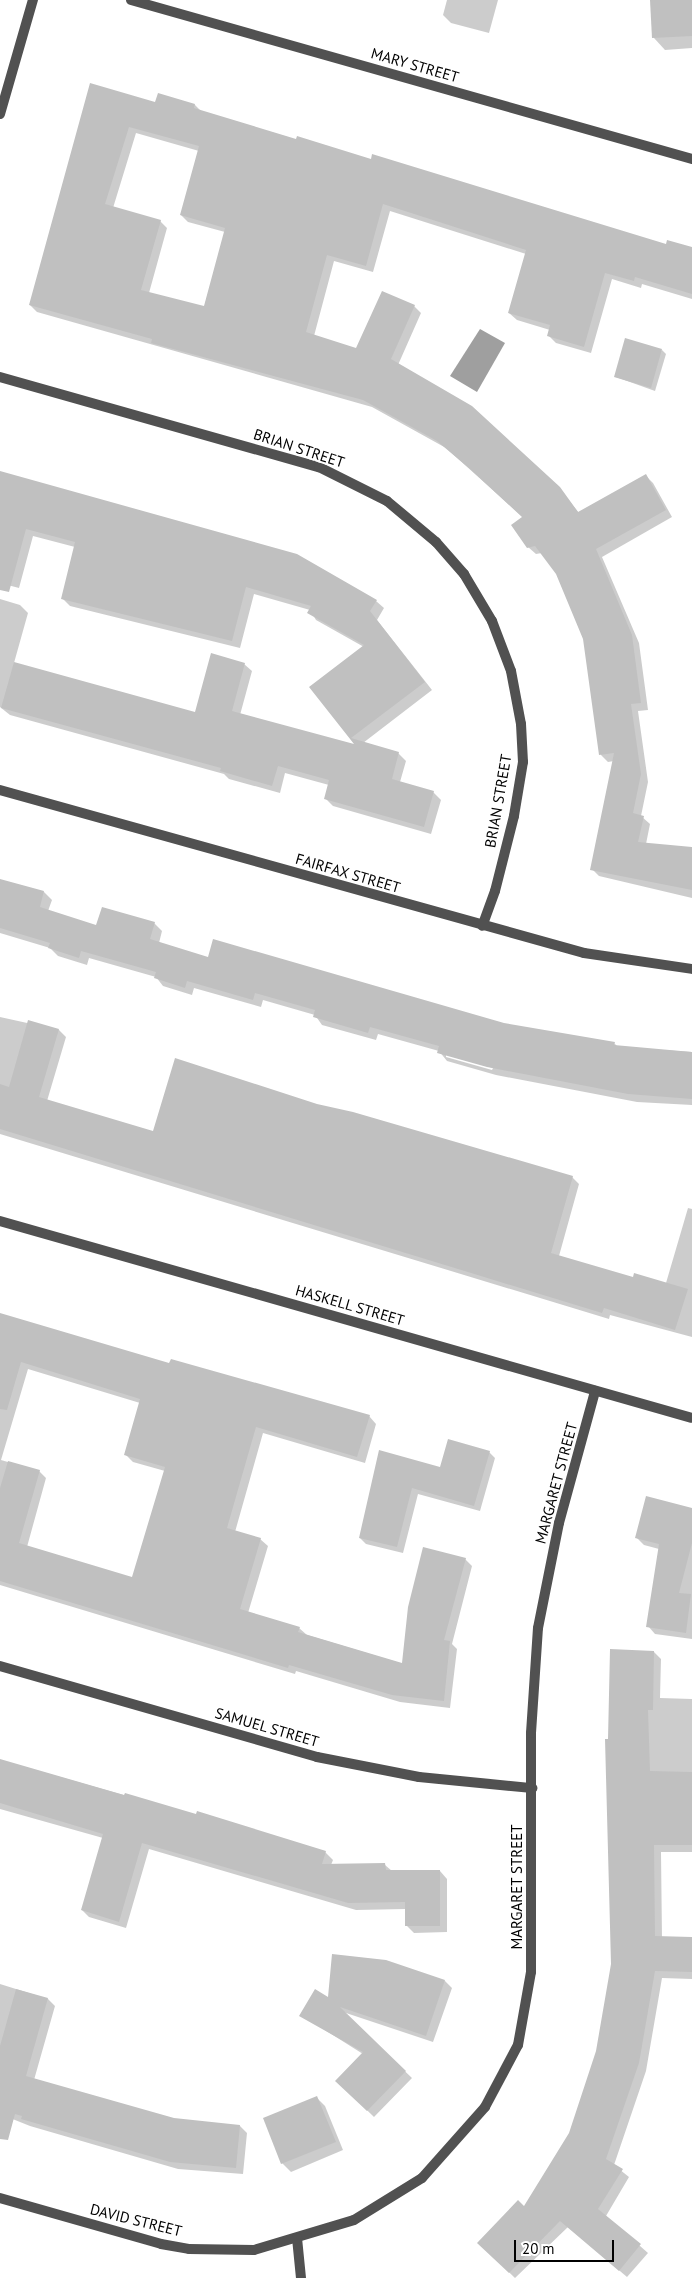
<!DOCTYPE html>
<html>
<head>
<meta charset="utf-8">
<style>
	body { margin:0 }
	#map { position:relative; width:692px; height:2278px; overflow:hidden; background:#fff; font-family:"PT Sans",sans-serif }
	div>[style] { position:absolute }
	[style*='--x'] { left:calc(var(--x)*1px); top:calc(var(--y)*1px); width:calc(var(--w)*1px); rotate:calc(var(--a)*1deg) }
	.water>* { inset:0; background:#9f9f9f }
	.shadow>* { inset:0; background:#0003 }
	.building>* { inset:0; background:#c0c0c0 }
	.street>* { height:10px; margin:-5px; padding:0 5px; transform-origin:5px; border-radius:5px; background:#515151 }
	span { translate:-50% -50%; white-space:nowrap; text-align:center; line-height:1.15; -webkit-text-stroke:4px #fff; paint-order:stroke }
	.street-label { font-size:15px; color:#000 }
	.scale { position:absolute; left:514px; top:2240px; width:100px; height:22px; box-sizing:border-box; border:2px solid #000; border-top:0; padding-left:6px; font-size:15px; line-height:18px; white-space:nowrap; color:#000; -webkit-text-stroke:4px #fff; paint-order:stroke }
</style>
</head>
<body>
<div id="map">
	<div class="water">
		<div style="clip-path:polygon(480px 329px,505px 343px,477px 392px,450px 376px)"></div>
	</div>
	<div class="shadow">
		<div style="clip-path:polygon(447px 0,498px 0,489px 33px,451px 23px,443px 15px)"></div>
		<div style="clip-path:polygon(651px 0,692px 0,692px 48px,665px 50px,654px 38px)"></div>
		<div style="clip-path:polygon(evenodd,91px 85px,156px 104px,195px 105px,201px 111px,297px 140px,667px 246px,692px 248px,692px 299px,642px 284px,641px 288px,612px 279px,591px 353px,556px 343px,549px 336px,550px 330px,517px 320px,509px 313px,526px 254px,390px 211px,373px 272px,334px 261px,314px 336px,357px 349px,414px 306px,421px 313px,398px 365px,559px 488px,579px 513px,646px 476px,653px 483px,672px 517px,602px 557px,639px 643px,648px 710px,638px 711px,648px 782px,641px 816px,650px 824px,646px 844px,692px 848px,692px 898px,599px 876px,592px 869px,614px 761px,608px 762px,601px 755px,585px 639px,557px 573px,542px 553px,536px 554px,528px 547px,524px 518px,446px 448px,372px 407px,37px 312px,30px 305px,91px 85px,136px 133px,199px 151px,181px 215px,188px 222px,225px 232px,204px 308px,149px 293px,167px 228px,160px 221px,113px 208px,136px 133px)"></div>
		<div style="clip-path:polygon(662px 350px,666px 354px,655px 391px,616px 377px)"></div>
		<div style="clip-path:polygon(0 473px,376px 601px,384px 608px,377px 620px,432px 690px,363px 743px,398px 753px,406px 761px,400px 782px,433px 792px,441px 800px,431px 834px,333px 806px,326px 799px,329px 785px,285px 773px,280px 793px,229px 779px,224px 774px,10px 715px,0 707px,0 599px,20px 605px,28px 613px,14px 663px,195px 713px,244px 664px,252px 671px,240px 715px,357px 747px,311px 687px,364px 647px,316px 620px,310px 610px,254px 594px,240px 648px,70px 606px,62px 598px,75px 547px,33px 536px,19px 588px,0 583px)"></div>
		<div style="clip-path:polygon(evenodd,0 880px,44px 892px,52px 900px,48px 911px,97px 926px,154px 923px,162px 931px,159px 943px,209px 959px,504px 1024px,614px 1043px,618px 1047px,692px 1052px,692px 1105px,637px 1102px,496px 1075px,447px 1061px,439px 1051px,378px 1034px,376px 1040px,322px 1025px,315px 1015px,263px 1000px,261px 1007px,194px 988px,192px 995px,163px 986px,156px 977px,89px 958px,87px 965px,58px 956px,50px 948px,0 933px,0 880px,446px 1054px,493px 1068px,492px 1070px,446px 1057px,446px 1054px)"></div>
		<div style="clip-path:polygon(0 1017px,59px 1030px,66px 1037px,47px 1101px,154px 1132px,316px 1105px,572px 1177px,579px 1184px,559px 1256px,633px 1279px,666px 1283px,688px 1208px,692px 1209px,692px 1337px,610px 1315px,609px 1319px,0 1134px)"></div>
		<div style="clip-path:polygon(evenodd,0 1314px,170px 1365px,369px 1416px,376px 1424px,365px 1463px,263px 1433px,235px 1532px,260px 1539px,268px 1546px,248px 1613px,299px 1628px,307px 1635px,403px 1664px,465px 1559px,472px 1566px,452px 1644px,457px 1649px,450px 1708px,400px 1702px,296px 1671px,295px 1674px,0 1585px,0 1314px,28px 1369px,140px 1403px,126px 1455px,133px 1462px,165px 1471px,133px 1578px,27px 1547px,46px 1478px,39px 1471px,1px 1460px,28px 1369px)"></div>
		<div style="clip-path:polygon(380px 1452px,441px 1469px,489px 1452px,495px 1458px,480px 1511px,418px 1494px,403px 1553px,366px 1544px,360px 1538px)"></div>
		<div style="clip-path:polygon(692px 1509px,692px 1639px,655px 1634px,648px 1626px,659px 1549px,644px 1545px,637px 1538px)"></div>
		<div style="clip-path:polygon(654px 1652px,661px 1659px,660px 1698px,692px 1699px,692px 1852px,661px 1852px,662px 1938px,692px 1939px,692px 1979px,662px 1978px,646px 2071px,614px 2165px,629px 2177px,606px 2216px,648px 2253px,627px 2277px,568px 2227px,515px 2278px,479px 2243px,525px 2208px,570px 2133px,598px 2051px,613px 1964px,609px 1741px)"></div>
		<div style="clip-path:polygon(0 1760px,325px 1852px,333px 1860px,331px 1865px,385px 1865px,392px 1871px,440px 1871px,447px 1879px,447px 1932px,414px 1933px,406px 1925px,406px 1909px,356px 1910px,149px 1849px,126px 1928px,89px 1917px,82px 1910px,103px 1838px,0 1809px)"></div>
		<div style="clip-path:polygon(445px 1981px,452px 1988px,433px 2042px,343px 2012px,412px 2078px,374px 2117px,337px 2081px,363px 2054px,301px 2015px,329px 1999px)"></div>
		<div style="clip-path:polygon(0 1984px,48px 1999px,55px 2006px,34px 2080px,174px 2120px,240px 2126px,247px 2133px,243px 2174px,178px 2169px,30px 2126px,0 2114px)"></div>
		<div style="clip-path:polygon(317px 2098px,325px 2106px,343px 2150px,291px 2172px,282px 2163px,264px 2119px)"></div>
	</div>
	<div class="building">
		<div style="clip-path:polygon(650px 0,692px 0,692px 36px,652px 38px)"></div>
		<div style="clip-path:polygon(evenodd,90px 83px,155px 102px,158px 93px,195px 104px,194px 108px,296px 139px,297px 136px,371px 159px,372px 154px,666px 244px,667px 240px,692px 247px,692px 294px,635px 277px,634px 281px,605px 273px,584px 347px,547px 336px,550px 325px,508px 313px,526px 250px,383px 204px,366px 266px,327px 255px,306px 332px,356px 348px,382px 291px,415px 305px,391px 359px,472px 406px,560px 487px,578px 512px,646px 474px,666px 510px,596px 549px,632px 635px,641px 703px,631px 704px,641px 774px,633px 813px,644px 816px,638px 842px,692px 847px,692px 890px,590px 870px,614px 753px,599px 755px,583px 639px,556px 574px,535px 546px,527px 548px,511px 525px,522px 517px,470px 469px,437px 441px,363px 400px,151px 343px,152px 339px,29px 305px,90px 83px,129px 127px,199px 146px,180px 215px,225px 228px,204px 306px,141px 290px,161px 220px,105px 204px,129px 127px)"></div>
		<div style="clip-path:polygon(625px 338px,662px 349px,651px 388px,614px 377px)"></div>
		<div style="clip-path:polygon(0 471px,297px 554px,377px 600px,370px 611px,425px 682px,351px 738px,399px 752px,392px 779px,434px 791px,424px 827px,324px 799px,329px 780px,278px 766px,272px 786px,220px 771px,221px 768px,1px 708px,14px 662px,195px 712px,211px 653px,245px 663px,232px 711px,354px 744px,309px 687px,364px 645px,307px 613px,311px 606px,246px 587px,232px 641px,61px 599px,75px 542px,26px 529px,9px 592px,0 590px)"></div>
		<div style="clip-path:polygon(0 879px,44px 891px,40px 907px,96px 925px,102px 907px,155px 922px,150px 939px,208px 957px,213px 939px,504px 1023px,615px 1042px,614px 1045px,692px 1052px,692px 1099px,628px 1094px,487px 1067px,437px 1053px,439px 1046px,370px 1027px,368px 1033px,313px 1017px,315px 1010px,255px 993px,253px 1000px,187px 981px,185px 988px,154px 978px,156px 972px,81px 951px,79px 958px,48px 948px,50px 943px,0 928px)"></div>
		<div style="clip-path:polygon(28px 1020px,59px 1029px,39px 1097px,153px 1131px,175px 1058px,317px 1104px,353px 1112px,573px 1176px,551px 1253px,633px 1277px,634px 1273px,688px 1289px,675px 1330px,604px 1308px,602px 1313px,0 1129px,0 1084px,9px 1087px)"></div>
		<div style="clip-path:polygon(0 1313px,169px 1363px,171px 1359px,370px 1415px,357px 1457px,256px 1427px,227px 1528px,261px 1538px,240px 1609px,300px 1627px,298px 1632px,402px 1663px,408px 1607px,423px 1547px,466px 1558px,444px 1640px,450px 1641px,444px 1701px,392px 1695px,289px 1665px,288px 1668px,0 1581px,0 1488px,8px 1461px,40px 1470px,19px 1543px,132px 1577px,165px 1467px,124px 1455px,140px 1399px,21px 1362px,7px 1410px,0 1409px)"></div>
		<div style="clip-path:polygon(448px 1439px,490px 1451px,474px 1506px,412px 1488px,397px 1547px,359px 1538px,379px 1450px,440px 1467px)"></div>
		<div style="clip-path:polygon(646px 1496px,692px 1508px,692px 1543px,679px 1593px,691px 1594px,686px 1633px,646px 1627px,659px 1544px,635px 1538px)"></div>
		<div style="clip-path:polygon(610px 1649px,654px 1651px,653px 1710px,648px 1710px,650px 1771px,692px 1772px,692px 1845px,654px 1845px,655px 1936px,692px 1937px,692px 1972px,655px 1971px,639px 2063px,606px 2159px,623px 2169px,598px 2209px,641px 2244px,619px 2271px,560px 2221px,509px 2273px,477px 2243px,518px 2200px,524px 2206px,569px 2133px,596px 2051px,611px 1964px,605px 1739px,608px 1739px)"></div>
		<div style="clip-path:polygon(0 1759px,124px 1795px,125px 1793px,196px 1814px,197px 1811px,326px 1851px,322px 1864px,385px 1863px,386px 1870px,440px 1870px,440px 1926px,405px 1926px,405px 1902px,348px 1903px,142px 1843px,119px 1922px,81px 1910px,103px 1834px,0 1803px)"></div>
		<div style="clip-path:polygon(332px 1954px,386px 1960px,445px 1980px,426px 2036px,340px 2007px,406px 2071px,367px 2111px,335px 2081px,363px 2052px,299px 2016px,315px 1989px,328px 1997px)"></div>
		<div style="clip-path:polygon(16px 1989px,48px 1998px,26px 2076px,174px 2118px,240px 2125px,236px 2168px,170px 2162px,21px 2119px,22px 2116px,15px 2114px,8px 2140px,0 2139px,0 2046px)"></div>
		<div style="clip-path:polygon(317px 2096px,336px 2142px,281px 2164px,263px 2118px)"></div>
	</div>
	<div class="street">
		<div style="--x:131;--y:0;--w:583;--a:15.82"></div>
		<div style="--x:0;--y:114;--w:119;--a:-73.9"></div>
		<div style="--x:0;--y:377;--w:331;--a:15.8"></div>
		<div style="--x:319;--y:467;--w:76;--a:26.6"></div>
		<div style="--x:387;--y:501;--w:64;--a:39.9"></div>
		<div style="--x:436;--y:542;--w:43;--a:48.8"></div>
		<div style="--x:464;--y:574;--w:55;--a:59.2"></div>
		<div style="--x:492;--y:621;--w:53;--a:69.2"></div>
		<div style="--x:511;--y:671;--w:54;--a:79.3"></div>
		<div style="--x:521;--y:724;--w:38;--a:87"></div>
		<div style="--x:523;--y:762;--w:55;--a:99.5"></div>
		<div style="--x:514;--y:816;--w:77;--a:104.2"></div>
		<div style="--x:495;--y:891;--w:37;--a:110"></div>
		<div style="--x:0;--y:790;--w:606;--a:15.59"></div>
		<div style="--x:584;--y:953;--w:109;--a:8.4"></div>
		<div style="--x:0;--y:1221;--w:719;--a:15.89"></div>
		<div style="--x:0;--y:1666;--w:330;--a:16"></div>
		<div style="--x:317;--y:1757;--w:104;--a:11.1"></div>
		<div style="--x:419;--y:1777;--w:114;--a:5.6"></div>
		<div style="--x:0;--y:2198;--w:167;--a:15.9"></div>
		<div style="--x:161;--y:2244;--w:28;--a:10"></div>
		<div style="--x:189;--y:2249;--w:65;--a:0.9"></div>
		<div style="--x:254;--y:2250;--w:104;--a:-16.7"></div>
		<div style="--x:354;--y:2220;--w:80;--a:-31.7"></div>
		<div style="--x:422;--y:2178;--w:95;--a:-48.4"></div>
		<div style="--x:485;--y:2107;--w:70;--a:-62"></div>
		<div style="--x:518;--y:2045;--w:74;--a:-79.9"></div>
		<div style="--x:531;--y:1972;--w:239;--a:-90"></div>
		<div style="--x:531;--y:1733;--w:105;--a:-86.2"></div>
		<div style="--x:538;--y:1628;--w:107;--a:-78.7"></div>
		<div style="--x:559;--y:1523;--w:137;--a:-74.7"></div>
		<div style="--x:297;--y:2238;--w:40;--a:84.3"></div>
	</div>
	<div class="street-label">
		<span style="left:415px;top:65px;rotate:16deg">MARY STREET</span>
		<span style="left:299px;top:448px;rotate:18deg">BRIAN STREET</span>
		<span style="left:498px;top:801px;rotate:-80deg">BRIAN STREET</span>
		<span style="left:348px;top:873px;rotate:16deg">FAIRFAX STREET</span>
		<span style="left:350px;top:1305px;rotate:16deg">HASKELL STREET</span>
		<span style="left:556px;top:1483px;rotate:-75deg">MARGARET STREET</span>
		<span style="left:267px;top:1727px;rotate:16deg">SAMUEL STREET</span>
		<span style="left:517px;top:1887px;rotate:-90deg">MARGARET STREET</span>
		<span style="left:136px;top:2220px;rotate:14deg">DAVID STREET</span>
	</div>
	<div class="scale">20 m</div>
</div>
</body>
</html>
